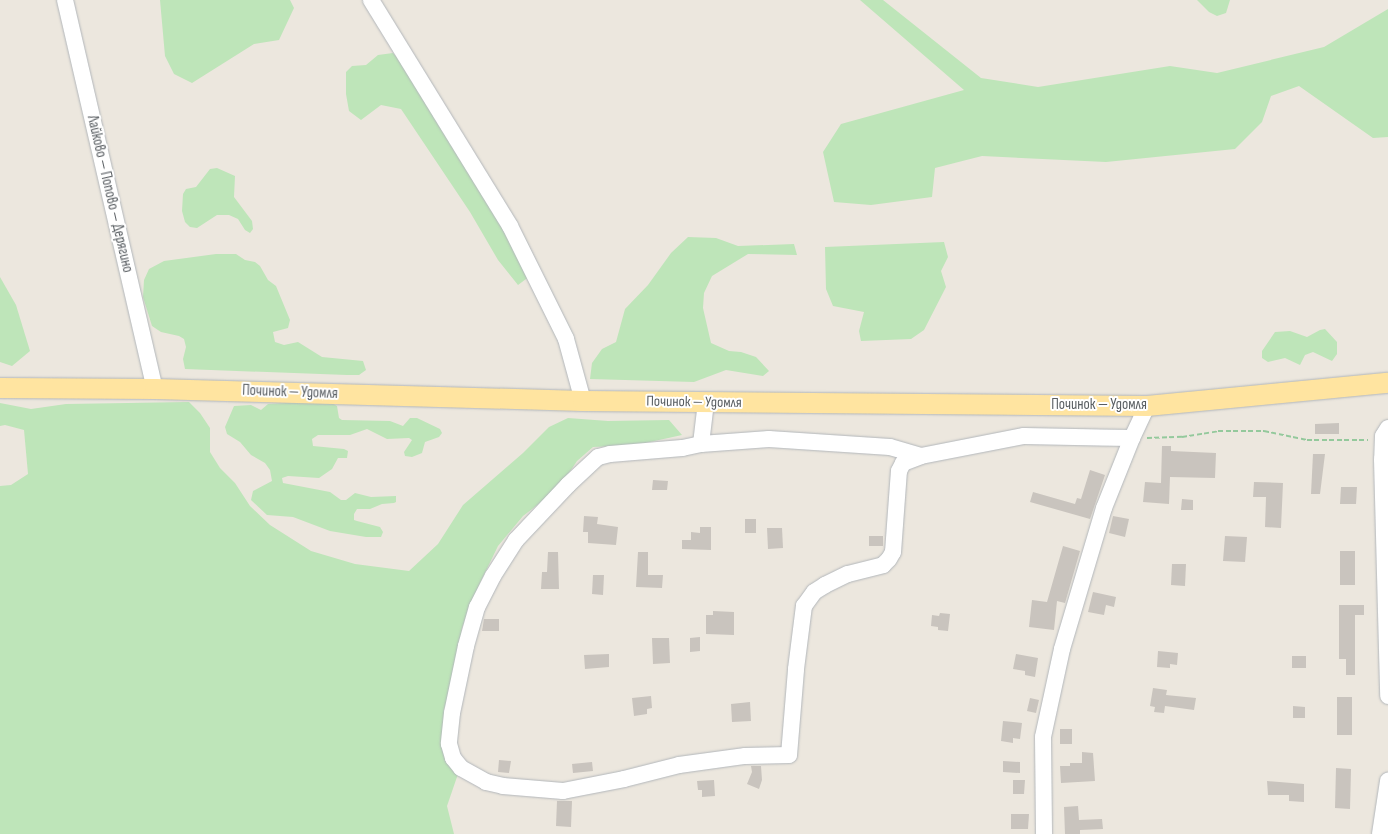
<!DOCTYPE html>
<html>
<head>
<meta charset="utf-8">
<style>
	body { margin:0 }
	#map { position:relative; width:1388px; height:834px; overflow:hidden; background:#ece7de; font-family:"Sofia Sans Condensed",sans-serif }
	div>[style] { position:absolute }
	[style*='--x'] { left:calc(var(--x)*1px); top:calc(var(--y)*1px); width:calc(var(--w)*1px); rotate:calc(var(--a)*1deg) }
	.green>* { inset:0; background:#bee5b9 }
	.building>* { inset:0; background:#c9c4be }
	.path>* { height:2px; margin-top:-1px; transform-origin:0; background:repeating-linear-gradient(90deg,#94c99c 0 5px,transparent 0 7.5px) }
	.roads { filter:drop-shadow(0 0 1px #b2b6ba) drop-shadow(0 0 1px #b2b6ba) }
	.minor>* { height:16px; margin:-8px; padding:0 8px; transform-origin:8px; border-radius:8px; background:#fff }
	.major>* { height:20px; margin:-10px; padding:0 10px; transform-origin:10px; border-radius:10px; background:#ffe4a0 }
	span { translate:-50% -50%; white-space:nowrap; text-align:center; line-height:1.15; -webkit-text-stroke:4px #fff; paint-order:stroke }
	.street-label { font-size:15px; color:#585d61 }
</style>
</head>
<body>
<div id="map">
	<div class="green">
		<div style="clip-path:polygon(160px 0,290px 0,294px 8px,279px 40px,254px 44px,192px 83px,174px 74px,165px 56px)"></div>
		<div style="clip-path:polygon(860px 0,883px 0,981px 78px,1038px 87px,1170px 66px,1217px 73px,1324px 47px,1388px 9px,1388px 137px,1373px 138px,1299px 86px,1271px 96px,1262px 122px,1235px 149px,1106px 162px,982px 156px,935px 168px,932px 197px,871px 205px,834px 202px,823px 152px,841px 124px,964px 90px)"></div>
		<div style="clip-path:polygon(1197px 0,1230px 0,1226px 13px,1217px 16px,1209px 12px)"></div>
		<div style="clip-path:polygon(393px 53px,413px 75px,530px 276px,518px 285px,498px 260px,470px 212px,401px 109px,381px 105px,361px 120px,349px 111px,346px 94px,346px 72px,352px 66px,366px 65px,378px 55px)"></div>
		<div style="clip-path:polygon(217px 168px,235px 176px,234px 197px,252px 221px,253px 229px,250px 233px,245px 230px,238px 219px,229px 215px,217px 215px,197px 228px,190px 227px,185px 222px,182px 211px,183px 194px,186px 189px,196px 187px,210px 169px)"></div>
		<div style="clip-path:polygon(688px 237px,716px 238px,738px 246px,794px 244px,797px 255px,748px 254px,712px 276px,704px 293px,703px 308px,711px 343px,729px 351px,741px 352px,756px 357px,769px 371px,763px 376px,726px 370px,694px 382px,590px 379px,592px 363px,602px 349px,616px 342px,625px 309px,648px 285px,671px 253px)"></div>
		<div style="clip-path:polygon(944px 242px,948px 257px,941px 271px,946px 287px,924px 330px,911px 339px,861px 341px,859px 331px,864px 312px,833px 306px,826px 289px,825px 247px)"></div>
		<div style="clip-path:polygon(216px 254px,236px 254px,245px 260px,255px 262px,260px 266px,268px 280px,276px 286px,290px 320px,288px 328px,273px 332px,275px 342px,284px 345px,298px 342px,322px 357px,363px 361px,366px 370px,359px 375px,347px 375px,185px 369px,183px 359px,186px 347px,184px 339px,179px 336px,161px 332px,152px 326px,143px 297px,144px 280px,149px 269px,164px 261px)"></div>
		<div style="clip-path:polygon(0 277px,16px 305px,30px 351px,12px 366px,0 362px)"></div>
		<div style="clip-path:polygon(1325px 329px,1337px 342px,1337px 354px,1332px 361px,1313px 352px,1305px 355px,1300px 365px,1285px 358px,1268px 362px,1262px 358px,1262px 351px,1275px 332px,1290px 331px,1307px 337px,1320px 330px)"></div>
		<div style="clip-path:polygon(189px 402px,200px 413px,210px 428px,210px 452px,220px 468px,235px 483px,250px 506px,270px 525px,311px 551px,355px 564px,409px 571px,438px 544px,463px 505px,523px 453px,549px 427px,568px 418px,608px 421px,669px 420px,682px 435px,636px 445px,593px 447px,577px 461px,558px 489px,523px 516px,498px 546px,479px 585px,462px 628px,456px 678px,444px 709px,458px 774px,447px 806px,454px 834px,0 834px,0 486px,11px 485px,28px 474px,24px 430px,5px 425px,0 426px,0 403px,31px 409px,66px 404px)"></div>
		<div style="clip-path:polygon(286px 403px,332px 403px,337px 406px,339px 418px,342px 420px,390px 421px,403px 426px,410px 418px,417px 418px,440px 429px,442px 433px,439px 437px,425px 442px,422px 453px,412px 457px,405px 456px,404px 452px,412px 440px,409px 438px,387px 439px,367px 429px,350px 435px,318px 435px,312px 439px,313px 446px,344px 449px,348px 451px,347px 458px,338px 458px,332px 469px,319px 478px,288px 476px,282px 478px,283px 483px,330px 492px,341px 500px,346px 500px,355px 493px,371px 497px,396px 496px,396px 502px,394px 503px,382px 504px,370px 509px,357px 509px,354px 514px,354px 520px,357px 521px,380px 527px,383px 532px,381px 537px,366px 537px,330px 531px,293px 517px,267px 515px,251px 500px,253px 491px,272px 481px,270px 470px,265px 463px,251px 455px,240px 442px,227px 434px,225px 427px,234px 406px,251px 405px,261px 410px,268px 404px)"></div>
	</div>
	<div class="building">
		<div style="clip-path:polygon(1339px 423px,1339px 434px,1315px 434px,1315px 424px)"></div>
		<div style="clip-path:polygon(1162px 446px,1171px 446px,1171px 451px,1216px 453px,1215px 478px,1170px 477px,1169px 504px,1143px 502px,1145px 482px,1161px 483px)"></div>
		<div style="clip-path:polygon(1313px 454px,1325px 454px,1320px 494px,1311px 494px)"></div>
		<div style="clip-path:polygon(1090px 470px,1105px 475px,1090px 519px,1030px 502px,1033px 492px,1075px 504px,1077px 498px,1081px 499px)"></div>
		<div style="clip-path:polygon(653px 480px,668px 481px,667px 490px,652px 490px)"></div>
		<div style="clip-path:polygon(1254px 482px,1283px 483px,1281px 528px,1265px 527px,1266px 497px,1253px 497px)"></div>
		<div style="clip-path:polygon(1341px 487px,1357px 487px,1356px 504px,1340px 504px)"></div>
		<div style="clip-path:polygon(1182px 499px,1193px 500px,1193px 510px,1181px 510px)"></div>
		<div style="clip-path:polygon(584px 516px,598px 517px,597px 524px,618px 527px,616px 545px,588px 543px,588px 532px,583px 532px)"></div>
		<div style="clip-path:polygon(1113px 516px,1129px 519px,1125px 537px,1109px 533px)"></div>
		<div style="clip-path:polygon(745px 519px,756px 519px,756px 533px,745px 533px)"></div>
		<div style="clip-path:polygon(700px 527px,711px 527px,711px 550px,682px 549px,682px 540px,691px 540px,691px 532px,700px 533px)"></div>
		<div style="clip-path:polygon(767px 528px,782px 528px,783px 548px,768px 549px)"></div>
		<div style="clip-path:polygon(869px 536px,883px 536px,883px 546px,869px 546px)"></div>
		<div style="clip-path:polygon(1225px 536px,1247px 537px,1245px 562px,1223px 561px)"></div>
		<div style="clip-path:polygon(1063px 546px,1080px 551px,1065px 603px,1057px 601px,1054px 630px,1029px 627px,1032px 600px,1047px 602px)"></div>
		<div style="clip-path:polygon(1340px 551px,1355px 551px,1355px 585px,1340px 585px)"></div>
		<div style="clip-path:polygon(548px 552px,558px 552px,559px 589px,541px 589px,542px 572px,547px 572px)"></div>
		<div style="clip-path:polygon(638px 552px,648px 552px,648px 575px,663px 575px,662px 588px,636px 587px)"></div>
		<div style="clip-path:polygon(1172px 564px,1186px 564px,1185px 586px,1171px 585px)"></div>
		<div style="clip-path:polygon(593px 575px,604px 575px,603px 595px,592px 594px)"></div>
		<div style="clip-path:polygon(1093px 592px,1116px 597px,1114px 607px,1106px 605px,1104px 615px,1088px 612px)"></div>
		<div style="clip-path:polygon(1339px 605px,1364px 605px,1364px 615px,1355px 615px,1355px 675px,1346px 675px,1346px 659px,1339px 659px)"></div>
		<div style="clip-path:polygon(713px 611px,734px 612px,734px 635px,706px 634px,706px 615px,713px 615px)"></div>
		<div style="clip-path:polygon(940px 613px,950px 614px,948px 631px,938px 630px,938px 627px,931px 626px,932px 615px,939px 616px)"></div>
		<div style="clip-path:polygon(484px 619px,499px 619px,499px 631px,482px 631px)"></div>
		<div style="clip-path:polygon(700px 637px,700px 651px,690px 652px,690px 638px)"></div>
		<div style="clip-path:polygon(652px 638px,669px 638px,670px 663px,653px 664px)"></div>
		<div style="clip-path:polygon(1158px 651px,1178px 653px,1177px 665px,1170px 664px,1170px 668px,1157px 667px)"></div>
		<div style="clip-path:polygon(609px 654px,609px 667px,585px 669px,584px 655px)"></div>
		<div style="clip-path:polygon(1016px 654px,1038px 658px,1035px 677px,1025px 675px,1025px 671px,1013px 669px)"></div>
		<div style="clip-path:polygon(1292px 656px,1306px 656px,1306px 668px,1292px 668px)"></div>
		<div style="clip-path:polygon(1153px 688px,1167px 690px,1166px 695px,1196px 698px,1194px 710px,1165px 706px,1164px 713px,1154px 712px,1155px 707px,1150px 706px)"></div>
		<div style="clip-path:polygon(651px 696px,652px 708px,647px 709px,647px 714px,634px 716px,632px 698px)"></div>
		<div style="clip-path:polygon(1337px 697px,1352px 697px,1352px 735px,1337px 735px)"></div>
		<div style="clip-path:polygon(1030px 698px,1039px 700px,1036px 713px,1027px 711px)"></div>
		<div style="clip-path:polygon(750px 702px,751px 721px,732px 722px,731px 704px)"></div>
		<div style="clip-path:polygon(1293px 706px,1305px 707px,1305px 718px,1293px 718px)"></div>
		<div style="clip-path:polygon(1003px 721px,1022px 723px,1020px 739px,1013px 738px,1013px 743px,1001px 741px)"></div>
		<div style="clip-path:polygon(1060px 729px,1072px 729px,1072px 744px,1060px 744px)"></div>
		<div style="clip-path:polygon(1082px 752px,1093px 753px,1095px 781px,1061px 783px,1060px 766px,1070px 766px,1070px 763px,1082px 763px)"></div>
		<div style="clip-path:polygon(499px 760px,511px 761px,509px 773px,498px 772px)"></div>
		<div style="clip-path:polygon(1003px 761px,1020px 762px,1020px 773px,1003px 772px)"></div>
		<div style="clip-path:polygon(592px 762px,593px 771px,573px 773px,572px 764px)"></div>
		<div style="clip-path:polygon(751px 766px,761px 766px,762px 780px,759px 789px,747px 784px,752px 772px)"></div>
		<div style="clip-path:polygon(1336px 768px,1351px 769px,1350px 809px,1335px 808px)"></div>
		<div style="clip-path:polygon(714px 780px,715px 796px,702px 797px,702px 790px,698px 790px,697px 781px)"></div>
		<div style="clip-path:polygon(1013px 780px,1025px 780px,1024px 794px,1013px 794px)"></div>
		<div style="clip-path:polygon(1267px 781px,1304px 784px,1304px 802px,1289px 801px,1289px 795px,1268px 795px)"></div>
		<div style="clip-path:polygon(557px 801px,572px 801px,571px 827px,556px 826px)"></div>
		<div style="clip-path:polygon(1078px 806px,1079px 820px,1102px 819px,1103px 829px,1080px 830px,1080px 834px,1065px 834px,1064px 807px)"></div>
		<div style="clip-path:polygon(1011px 814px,1029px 814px,1028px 829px,1011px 829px)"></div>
	</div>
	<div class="path">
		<div style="--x:1147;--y:438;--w:35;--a:-2"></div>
		<div style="--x:1182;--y:437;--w:36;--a:-9"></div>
		<div style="--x:1218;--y:431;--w:46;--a:0"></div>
		<div style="--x:1264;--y:431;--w:44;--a:11.8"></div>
		<div style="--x:1307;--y:440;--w:61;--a:0"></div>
	</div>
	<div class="roads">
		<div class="minor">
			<div style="--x:65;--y:0;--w:399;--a:77"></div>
			<div style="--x:371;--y:0;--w:265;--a:58.4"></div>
			<div style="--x:510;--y:226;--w:126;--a:63.6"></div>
			<div style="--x:566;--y:339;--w:64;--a:74.7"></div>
			<div style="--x:706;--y:402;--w:42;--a:96.8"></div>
			<div style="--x:701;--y:444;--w:68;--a:-4.2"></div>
			<div style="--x:769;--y:439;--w:121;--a:3.8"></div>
			<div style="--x:890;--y:447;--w:32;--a:16"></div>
			<div style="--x:921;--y:456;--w:105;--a:-11"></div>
			<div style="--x:1024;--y:436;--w:108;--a:1.1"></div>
			<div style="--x:1132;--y:438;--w:75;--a:111.8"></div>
			<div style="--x:1104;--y:508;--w:147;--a:106.6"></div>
			<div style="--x:1062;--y:649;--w:90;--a:102.2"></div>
			<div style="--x:1043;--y:737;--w:97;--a:89.4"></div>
			<div style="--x:1388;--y:428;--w:9;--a:122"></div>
			<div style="--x:1383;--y:436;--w:23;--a:92"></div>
			<div style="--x:1382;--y:459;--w:237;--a:88.5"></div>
			<div style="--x:1132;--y:438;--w:35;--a:-65"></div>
			<div style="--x:701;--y:444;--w:19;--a:168"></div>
			<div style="--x:682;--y:448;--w:72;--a:175.2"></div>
			<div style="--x:610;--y:454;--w:12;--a:166"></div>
			<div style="--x:598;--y:457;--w:41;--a:137"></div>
			<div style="--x:568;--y:485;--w:76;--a:133.4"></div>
			<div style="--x:516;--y:540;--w:43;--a:122.6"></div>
			<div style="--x:493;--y:576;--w:35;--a:117"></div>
			<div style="--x:477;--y:607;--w:41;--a:105.8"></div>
			<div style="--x:466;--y:646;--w:68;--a:101.8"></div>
			<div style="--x:452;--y:713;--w:31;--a:96"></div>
			<div style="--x:449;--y:744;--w:15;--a:74"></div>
			<div style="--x:453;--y:758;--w:13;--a:51"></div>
			<div style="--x:461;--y:768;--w:29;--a:29"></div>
			<div style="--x:486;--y:782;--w:17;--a:13"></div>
			<div style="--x:503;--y:786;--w:60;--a:4.8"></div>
			<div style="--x:563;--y:791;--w:62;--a:-11.1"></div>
			<div style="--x:624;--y:779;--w:57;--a:-14.3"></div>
			<div style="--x:679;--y:765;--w:67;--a:-7.8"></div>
			<div style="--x:745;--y:756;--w:44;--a:-1.3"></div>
			<div style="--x:789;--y:755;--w:86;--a:-85.3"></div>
			<div style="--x:796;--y:669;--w:64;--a:-82.8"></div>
			<div style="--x:804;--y:606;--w:17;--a:-54"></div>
			<div style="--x:814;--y:592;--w:13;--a:-32"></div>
			<div style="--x:825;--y:585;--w:25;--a:-26"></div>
			<div style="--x:848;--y:574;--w:36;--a:-14"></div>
			<div style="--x:883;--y:565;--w:8;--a:-45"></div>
			<div style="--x:889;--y:559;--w:8;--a:-60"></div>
			<div style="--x:893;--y:552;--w:81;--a:-85.8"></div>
			<div style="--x:899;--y:471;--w:9;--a:-63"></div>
			<div style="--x:903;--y:463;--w:19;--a:-21"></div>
			<div style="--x:1380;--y:834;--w:54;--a:-81.4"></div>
		</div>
		<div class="major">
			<div style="--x:0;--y:388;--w:155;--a:0.4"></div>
			<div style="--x:155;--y:389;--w:428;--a:1.6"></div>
			<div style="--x:583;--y:401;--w:564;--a:0.51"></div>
			<div style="--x:1147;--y:406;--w:242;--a:-5.5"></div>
		</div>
	</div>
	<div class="street-label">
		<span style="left:110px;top:194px;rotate:77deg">Лайково — Попово — Дерягино</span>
		<span style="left:290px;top:392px;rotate:2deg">Починок — Удомля</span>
		<span style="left:694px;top:402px;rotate:1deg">Починок — Удомля</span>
		<span style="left:1099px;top:405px">Починок — Удомля</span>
	</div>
</div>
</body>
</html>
